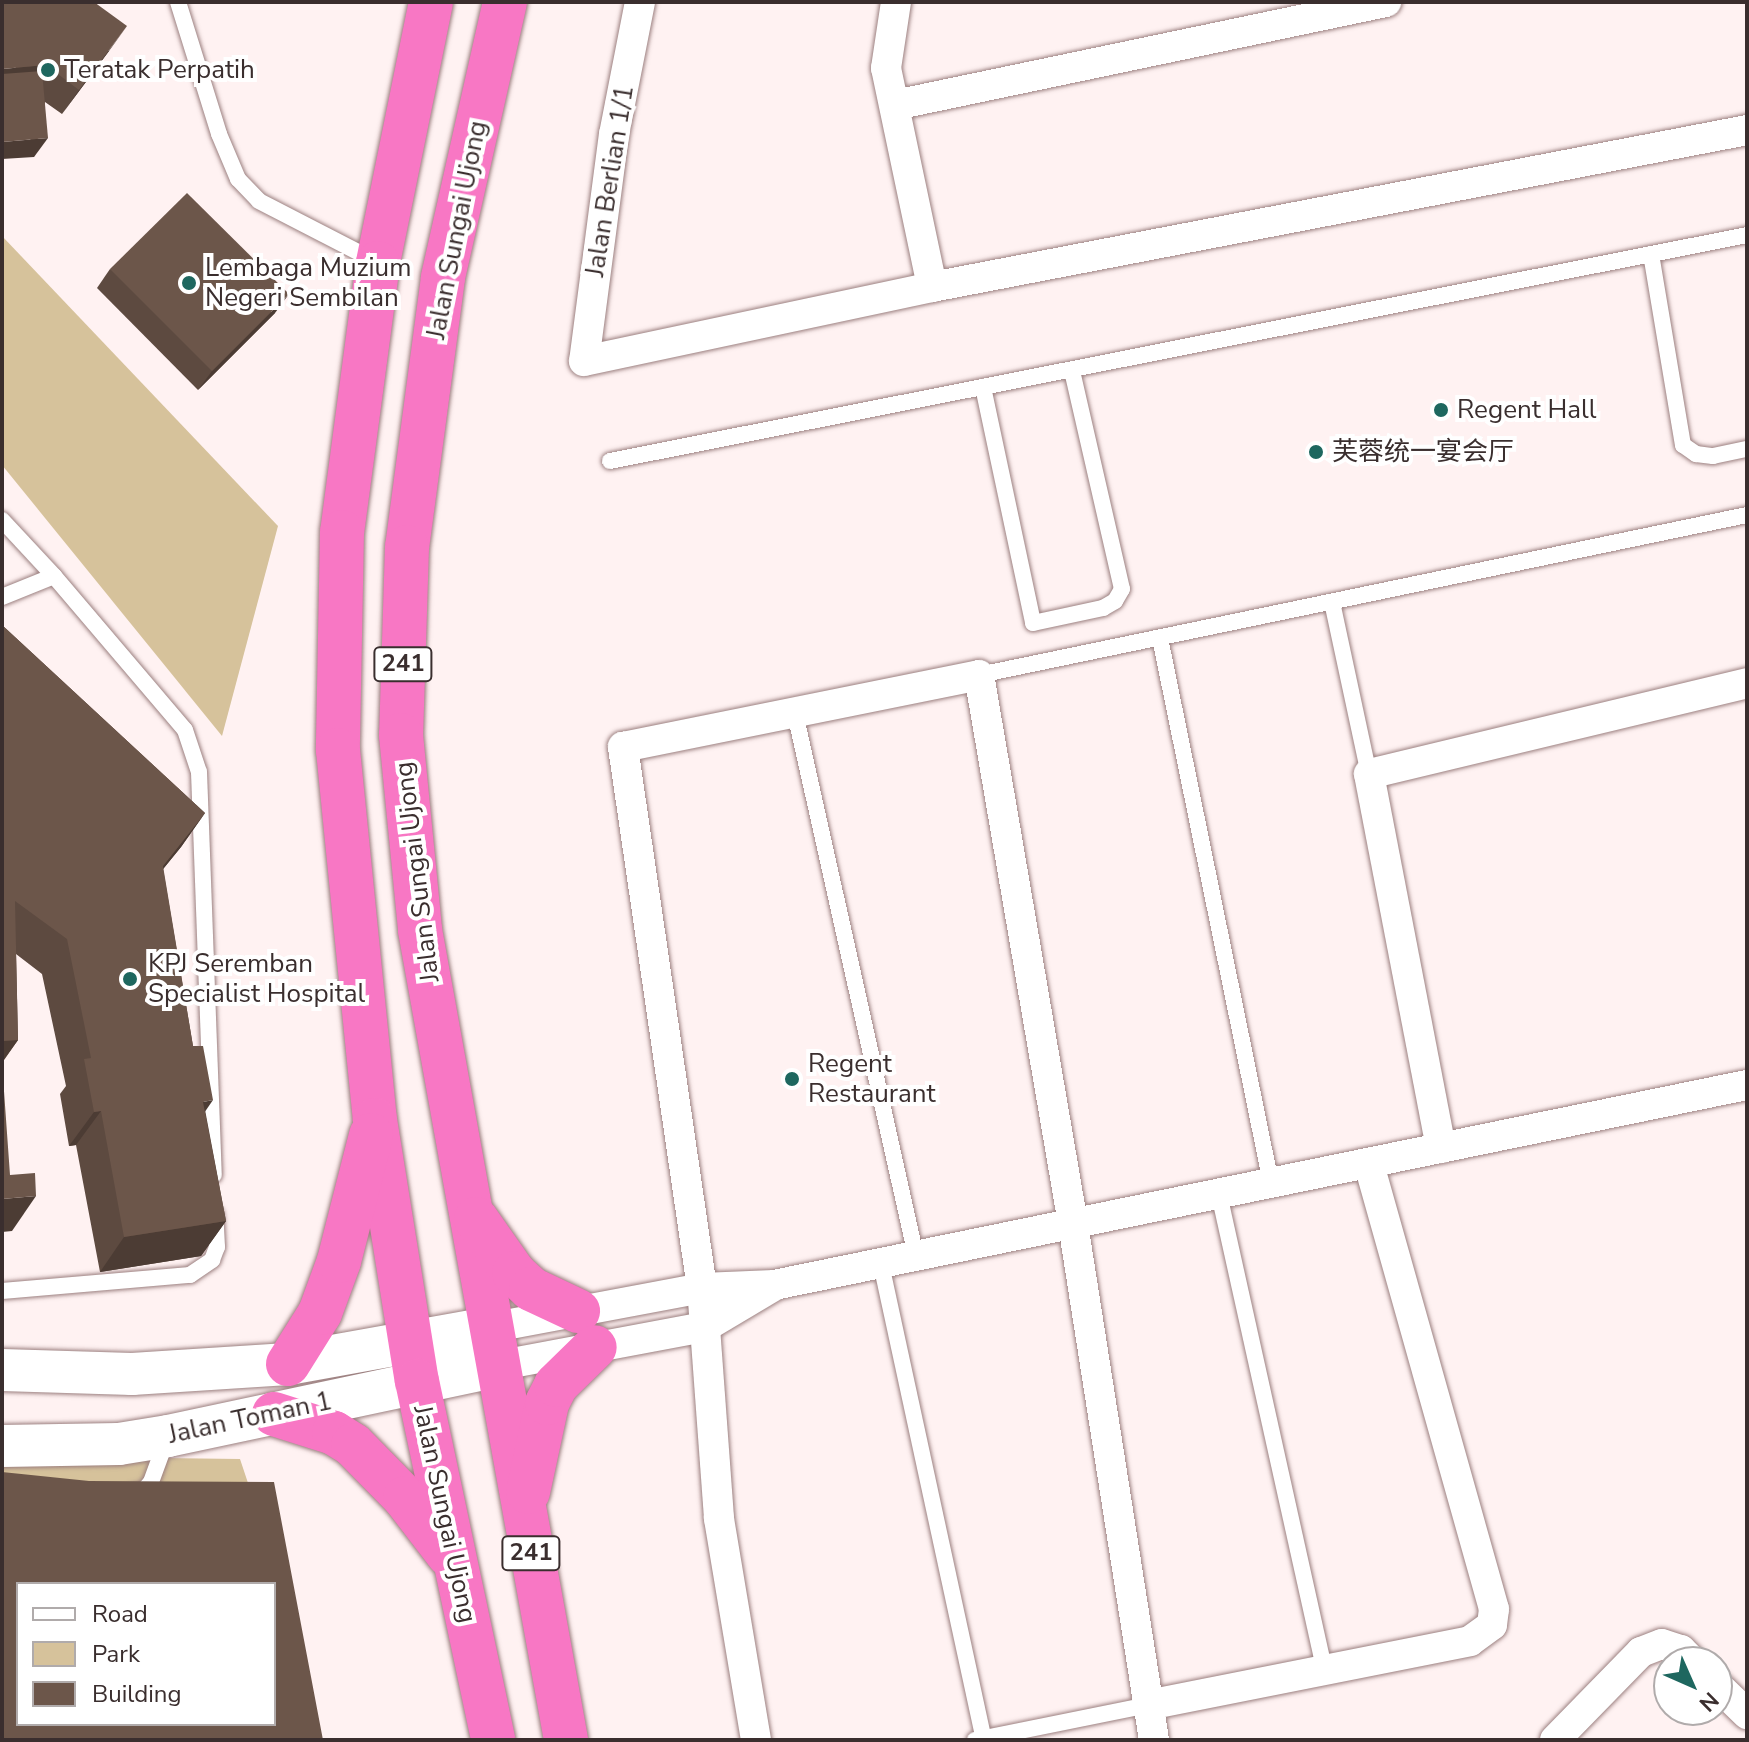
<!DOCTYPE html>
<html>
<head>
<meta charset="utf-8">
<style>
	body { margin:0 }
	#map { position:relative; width:1749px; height:1742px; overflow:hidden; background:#fff2f2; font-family:"Nunito Sans","Noto Sans SC",sans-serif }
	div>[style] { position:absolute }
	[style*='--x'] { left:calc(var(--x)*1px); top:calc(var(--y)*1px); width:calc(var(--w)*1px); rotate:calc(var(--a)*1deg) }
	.green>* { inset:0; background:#d6c29b }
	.roads { filter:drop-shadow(0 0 2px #9c8080) drop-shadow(0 0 2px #9c8080) }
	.lane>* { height:16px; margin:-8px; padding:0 8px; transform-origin:8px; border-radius:8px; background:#fff }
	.street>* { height:30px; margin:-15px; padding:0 15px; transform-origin:15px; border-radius:15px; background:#fff }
	.secondary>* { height:42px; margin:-21px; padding:0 21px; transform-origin:21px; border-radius:21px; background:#fff }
	.highway>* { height:44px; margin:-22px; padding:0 22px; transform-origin:22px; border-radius:22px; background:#f877c4 }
	.wall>* { inset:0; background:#5d4a40 }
	.shaded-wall>* { inset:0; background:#4c3c34 }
	.building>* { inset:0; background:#6c564a }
	.dots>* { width:22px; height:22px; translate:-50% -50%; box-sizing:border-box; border:4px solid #fff; border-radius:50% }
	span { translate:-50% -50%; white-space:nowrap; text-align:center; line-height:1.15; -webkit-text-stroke:8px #fff; paint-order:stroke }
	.shield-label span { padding:2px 6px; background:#fff; border:2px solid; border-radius:6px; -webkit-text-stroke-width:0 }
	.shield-label { font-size:24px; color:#3a2e2e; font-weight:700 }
	.poi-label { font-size:26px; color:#3a2e2e }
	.left { translate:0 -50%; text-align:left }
	.street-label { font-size:26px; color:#3a2e2e }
	.frame { position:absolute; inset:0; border:4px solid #3a2e2e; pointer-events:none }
	.legend { position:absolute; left:16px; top:1582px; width:260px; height:144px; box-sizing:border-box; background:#fff; border:2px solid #b0abab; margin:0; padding:10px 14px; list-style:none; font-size:24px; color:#3a2e2e }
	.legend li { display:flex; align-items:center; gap:16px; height:40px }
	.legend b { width:40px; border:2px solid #b0abab }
	.north { position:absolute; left:1653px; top:1646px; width:80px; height:80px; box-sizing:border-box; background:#fff; border:2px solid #b0abab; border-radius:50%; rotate:135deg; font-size:22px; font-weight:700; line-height:32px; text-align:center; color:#3a2e2e }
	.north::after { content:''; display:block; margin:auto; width:28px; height:36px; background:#1e675f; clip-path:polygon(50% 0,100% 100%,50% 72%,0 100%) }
</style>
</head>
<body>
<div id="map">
	<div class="green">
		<div style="clip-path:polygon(2px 236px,278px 526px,222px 736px,2px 465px)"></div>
		<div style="clip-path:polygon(2px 1456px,240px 1459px,256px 1507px,2px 1499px)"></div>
	</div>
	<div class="roads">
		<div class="lane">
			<div style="--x:178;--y:2;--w:138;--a:72.7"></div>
			<div style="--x:219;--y:134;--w:49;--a:67.1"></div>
			<div style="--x:238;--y:179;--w:30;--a:46"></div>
			<div style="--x:259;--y:201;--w:133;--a:27.3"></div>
			<div style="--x:1651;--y:254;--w:194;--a:80.5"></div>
			<div style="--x:1683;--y:445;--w:16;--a:35"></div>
			<div style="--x:1696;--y:454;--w:17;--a:7"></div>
			<div style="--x:1713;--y:456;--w:35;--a:-12"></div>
			<div style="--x:983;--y:387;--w:241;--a:78"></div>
			<div style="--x:1033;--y:623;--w:72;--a:-12.1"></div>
			<div style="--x:1103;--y:608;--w:14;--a:-30"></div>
			<div style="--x:1115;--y:601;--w:14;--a:-60"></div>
			<div style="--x:1122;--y:589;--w:225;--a:-102.9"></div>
			<div style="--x:610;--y:461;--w:1159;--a:-11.24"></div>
			<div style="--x:2;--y:520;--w:76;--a:47.1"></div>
			<div style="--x:54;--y:576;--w:202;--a:49.6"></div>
			<div style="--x:185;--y:730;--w:44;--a:71.6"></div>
			<div style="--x:199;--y:772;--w:403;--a:87.9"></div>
			<div style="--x:2;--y:597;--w:56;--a:-22"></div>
			<div style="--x:1332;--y:602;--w:176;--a:77.9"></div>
			<div style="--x:1160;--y:638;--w:556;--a:78.49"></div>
			<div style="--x:979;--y:675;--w:784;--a:-11.77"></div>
			<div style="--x:795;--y:713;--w:556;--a:77.44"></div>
			<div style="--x:1219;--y:1194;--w:489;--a:77.5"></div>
			<div style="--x:881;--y:1264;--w:487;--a:77.8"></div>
			<div style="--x:2;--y:1291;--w:189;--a:-4.9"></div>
			<div style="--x:190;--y:1275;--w:27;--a:-34"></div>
			<div style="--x:212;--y:1260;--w:14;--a:-69"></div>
			<div style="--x:217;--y:1247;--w:33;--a:-93"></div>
			<div style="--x:134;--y:1492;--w:9;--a:-6"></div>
			<div style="--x:143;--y:1491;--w:12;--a:-48"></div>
			<div style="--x:151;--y:1482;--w:44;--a:-69.9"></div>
			<div style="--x:975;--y:1740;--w:177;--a:-11.4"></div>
		</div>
		<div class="street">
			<div style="--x:640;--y:2;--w:135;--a:101.1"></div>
			<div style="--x:614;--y:134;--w:229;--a:97.5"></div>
			<div style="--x:584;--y:361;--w:356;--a:-12"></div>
			<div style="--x:932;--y:287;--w:830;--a:-10.9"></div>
			<div style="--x:896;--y:2;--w:67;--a:98.6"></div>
			<div style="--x:886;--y:68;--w:224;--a:78.1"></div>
			<div style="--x:895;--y:105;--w:502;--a:-11.85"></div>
			<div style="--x:1441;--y:1148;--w:381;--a:-100.9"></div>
			<div style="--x:1369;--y:774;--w:389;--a:-13.5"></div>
			<div style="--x:489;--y:1328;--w:217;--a:-10.6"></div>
			<div style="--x:702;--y:1288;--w:72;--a:-2.4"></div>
			<div style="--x:774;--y:1285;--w:993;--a:-11.62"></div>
			<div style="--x:496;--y:1366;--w:213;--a:-10.6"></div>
			<div style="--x:705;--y:1327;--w:78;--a:-30.8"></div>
			<div style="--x:1717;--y:1685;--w:42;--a:44"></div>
			<div style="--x:1148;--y:1705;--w:328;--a:-11.2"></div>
			<div style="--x:1470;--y:1641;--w:27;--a:-36"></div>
			<div style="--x:1492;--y:1625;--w:16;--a:-83"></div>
			<div style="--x:1494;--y:1609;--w:463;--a:-105.7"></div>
			<div style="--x:756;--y:1740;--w:225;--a:-99.5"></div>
			<div style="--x:719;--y:1518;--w:231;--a:-94.2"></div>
			<div style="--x:702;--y:1288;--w:547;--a:-98.31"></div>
			<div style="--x:623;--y:747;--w:363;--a:-11.4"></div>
			<div style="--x:979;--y:675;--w:557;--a:80.28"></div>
			<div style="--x:1073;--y:1224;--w:522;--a:81.08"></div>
			<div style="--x:1555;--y:1740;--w:123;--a:-45.7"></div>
			<div style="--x:1641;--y:1652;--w:22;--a:-21"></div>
			<div style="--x:1662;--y:1644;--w:20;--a:18"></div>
			<div style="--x:1681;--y:1650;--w:17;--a:45"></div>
		</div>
		<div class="secondary">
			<div style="--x:2;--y:1370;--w:130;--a:1.8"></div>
			<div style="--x:132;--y:1374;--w:156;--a:-3.7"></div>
			<div style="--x:288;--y:1364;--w:204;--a:-10.2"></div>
			<div style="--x:2;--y:1446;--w:117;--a:-1"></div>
			<div style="--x:119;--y:1444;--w:50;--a:-9.3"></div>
			<div style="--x:168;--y:1436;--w:335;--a:-12"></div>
		</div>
		<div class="highway">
			<div style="--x:431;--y:2;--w:266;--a:101.5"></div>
			<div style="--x:378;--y:263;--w:271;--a:97.6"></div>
			<div style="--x:342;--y:532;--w:218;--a:91.1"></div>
			<div style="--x:338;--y:750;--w:372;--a:84.3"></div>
			<div style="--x:375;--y:1120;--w:264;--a:80.9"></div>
			<div style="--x:417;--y:1381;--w:367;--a:78"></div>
			<div style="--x:505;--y:2;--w:283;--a:102.7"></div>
			<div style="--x:443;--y:278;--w:271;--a:97.6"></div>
			<div style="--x:407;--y:547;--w:188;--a:91.8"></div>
			<div style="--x:401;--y:735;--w:196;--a:84.4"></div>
			<div style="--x:420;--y:930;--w:823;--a:79.78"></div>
			<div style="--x:476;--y:1219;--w:66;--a:54.9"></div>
			<div style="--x:514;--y:1273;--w:23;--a:43"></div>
			<div style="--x:531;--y:1289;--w:52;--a:25.1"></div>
			<div style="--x:288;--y:1364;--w:60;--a:-57.9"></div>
			<div style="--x:320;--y:1313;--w:55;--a:-69.9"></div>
			<div style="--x:339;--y:1261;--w:130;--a:-75.7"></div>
			<div style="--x:274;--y:1414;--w:63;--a:17.6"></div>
			<div style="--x:334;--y:1433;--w:22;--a:32"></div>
			<div style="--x:353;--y:1445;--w:74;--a:45.5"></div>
			<div style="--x:405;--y:1498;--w:71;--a:52.5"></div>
			<div style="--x:528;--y:1492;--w:91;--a:-77.9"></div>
			<div style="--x:547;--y:1403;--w:20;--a:-63"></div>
			<div style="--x:556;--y:1385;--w:54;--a:-44.3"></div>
		</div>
	</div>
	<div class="wall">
		<div style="clip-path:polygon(2px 2px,109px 51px,62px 114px,45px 102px,34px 157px)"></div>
		<div style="clip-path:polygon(110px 269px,275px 313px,198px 390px,97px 288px)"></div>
		<div style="clip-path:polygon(2px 625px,205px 813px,181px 847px,163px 869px,193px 1046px,226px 1221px,201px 1256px,100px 1272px,76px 1145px,69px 1146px,60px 1094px,66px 1086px,42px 974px,16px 954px,18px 1040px,2px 1063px)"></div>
	</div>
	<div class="shaded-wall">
		<div style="clip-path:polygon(127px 26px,109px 51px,62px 114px,79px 90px)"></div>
		<div style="clip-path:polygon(46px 65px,29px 90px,2px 92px,2px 69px)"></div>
		<div style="clip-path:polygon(48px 138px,34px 157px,2px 159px,2px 142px)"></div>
		<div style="clip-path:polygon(289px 294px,275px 313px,198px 390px,212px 371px)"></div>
		<div style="clip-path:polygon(205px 813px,181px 847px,138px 900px,163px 866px)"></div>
		<div style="clip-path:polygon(18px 1040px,2px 1062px,2px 1041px)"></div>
		<div style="clip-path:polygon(213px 1100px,189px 1135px,203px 1102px)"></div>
		<div style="clip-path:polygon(101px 1111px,76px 1145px,69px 1146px,94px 1112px)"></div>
		<div style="clip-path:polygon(36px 1196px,12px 1231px,2px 1232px,2px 1199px)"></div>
		<div style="clip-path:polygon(226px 1221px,201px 1256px,100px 1272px,124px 1237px)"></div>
	</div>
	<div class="building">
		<div style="clip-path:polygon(2px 2px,94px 2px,127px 26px,79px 90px,46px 65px,2px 69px)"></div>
		<div style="clip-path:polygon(42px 71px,48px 138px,2px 142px,2px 74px)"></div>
		<div style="clip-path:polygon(187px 193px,289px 294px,212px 371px,110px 269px)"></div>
		<div style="clip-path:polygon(2px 625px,205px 813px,163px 866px,193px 1046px,203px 1046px,213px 1100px,203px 1102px,226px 1221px,124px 1237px,101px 1111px,94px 1112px,84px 1059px,91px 1058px,67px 939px,15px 901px,18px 1040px,2px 1041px)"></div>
		<div style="clip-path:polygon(2px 1063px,10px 1175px,35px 1173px,36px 1196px,2px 1199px)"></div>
		<div style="clip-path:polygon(evenodd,2px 1472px,89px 1481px,274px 1482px,323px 1740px,2px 1740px,2px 1472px,18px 1584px,274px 1584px,274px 1724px,18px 1724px,18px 1584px)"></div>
	</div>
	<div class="dots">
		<div style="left:48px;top:70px;background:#1e675f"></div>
		<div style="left:189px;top:283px;background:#1e675f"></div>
		<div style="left:1441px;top:410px;background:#1e675f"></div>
		<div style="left:1316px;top:452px;background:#1e675f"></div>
		<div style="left:130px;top:979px;background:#1e675f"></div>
		<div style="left:792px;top:1079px;background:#1e675f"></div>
	</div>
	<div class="shield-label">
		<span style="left:403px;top:664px">241</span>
		<span style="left:531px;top:1553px">241</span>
	</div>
	<div class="poi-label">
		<span class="left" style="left:64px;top:70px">Teratak Perpatih</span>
		<span class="left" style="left:205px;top:283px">Lembaga Muzium<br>Negeri Sembilan</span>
		<span class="left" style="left:1457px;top:410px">Regent Hall</span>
		<span class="left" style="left:1332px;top:452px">芙蓉统一宴会厅</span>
		<span class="left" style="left:148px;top:979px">KPJ Seremban<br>Specialist Hospital</span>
		<span class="left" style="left:808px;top:1079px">Regent<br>Restaurant</span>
	</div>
	<div class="street-label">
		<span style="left:610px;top:181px;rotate:-81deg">Jalan Berlian 1/1</span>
		<span style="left:457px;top:230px;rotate:-79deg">Jalan Sungai Ujong</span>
		<span style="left:417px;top:872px;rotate:-97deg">Jalan Sungai Ujong</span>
		<span style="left:250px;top:1418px;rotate:-12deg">Jalan Toman 1</span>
		<span style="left:445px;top:1514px;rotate:78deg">Jalan Sungai Ujong</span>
	</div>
	<div class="frame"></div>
	<ul class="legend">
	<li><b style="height:10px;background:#fff"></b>Road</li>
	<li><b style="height:22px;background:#d6c29b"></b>Park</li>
	<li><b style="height:22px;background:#6c564a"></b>Building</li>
	</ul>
	<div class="north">N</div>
</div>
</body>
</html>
